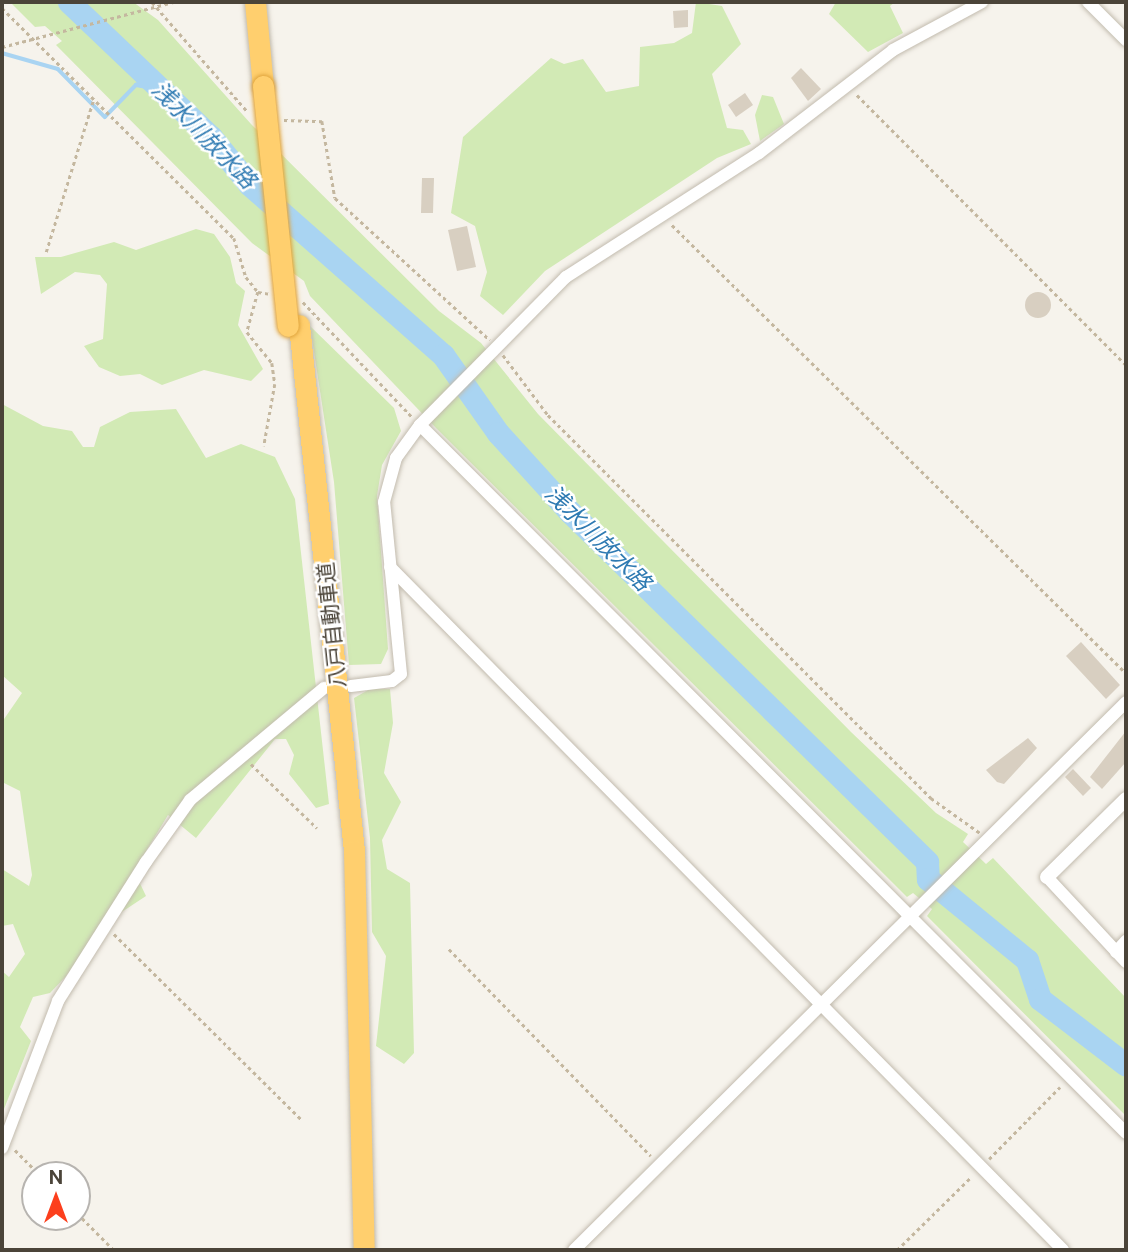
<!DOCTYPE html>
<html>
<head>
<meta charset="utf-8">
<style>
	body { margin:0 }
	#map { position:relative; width:1128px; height:1252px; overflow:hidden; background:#f6f3ec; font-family:"Public Sans","Noto Sans JP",sans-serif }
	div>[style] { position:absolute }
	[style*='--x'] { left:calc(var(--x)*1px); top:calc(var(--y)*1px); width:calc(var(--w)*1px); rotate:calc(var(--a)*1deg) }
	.green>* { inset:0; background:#d2eab5 }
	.stream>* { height:3.5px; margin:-1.75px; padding:0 1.75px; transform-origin:1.75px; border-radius:1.75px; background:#a9d4f2 }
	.river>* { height:23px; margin:-11.5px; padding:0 11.5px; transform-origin:11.5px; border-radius:11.5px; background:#a9d4f2 }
	.building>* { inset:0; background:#d8cfc1 }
	.round { border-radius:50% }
	.path>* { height:2.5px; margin-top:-1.25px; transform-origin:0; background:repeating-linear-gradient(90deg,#c4b79f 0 3.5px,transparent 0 7px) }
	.roads { filter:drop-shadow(0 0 2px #c2bbae) drop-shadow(0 0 2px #c2bbae) }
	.minor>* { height:12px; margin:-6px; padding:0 6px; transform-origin:6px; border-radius:6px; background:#fff }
	.tertiary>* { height:14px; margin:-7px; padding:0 7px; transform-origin:7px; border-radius:7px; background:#fff }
	.motorway>* { height:21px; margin:-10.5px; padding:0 10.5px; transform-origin:10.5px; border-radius:10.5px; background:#ffcf6e }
	.bridges { filter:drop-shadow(0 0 2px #e0a43c) drop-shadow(0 0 2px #e0a43c) }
	.motorway-bridge>* { height:21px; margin:-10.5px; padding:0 10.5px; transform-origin:10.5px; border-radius:10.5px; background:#ffcf6e }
	span { translate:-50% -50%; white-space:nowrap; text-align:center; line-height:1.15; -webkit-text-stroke:5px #fff; paint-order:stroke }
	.street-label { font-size:21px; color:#4b4439 }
	.water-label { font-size:23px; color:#2e7ab2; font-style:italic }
	.frame { position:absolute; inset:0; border:4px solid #4b4439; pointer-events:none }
	.north { position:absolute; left:21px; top:1161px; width:70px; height:70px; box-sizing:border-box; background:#fff; border:2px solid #b7b4b0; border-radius:50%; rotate:0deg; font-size:19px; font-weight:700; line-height:28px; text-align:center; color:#4b4439 }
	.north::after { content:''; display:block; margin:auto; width:24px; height:32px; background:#fc3f1d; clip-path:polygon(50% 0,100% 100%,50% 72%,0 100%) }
</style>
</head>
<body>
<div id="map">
	<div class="green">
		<div style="clip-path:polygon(10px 2px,133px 2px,158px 20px,251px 124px,439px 311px,481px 343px,538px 414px,851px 732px,936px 813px,968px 834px,963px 842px,986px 864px,993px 858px,1126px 998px,1126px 1116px,927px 916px,932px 909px,913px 893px,907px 897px,436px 428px,310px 296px,304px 281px,252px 243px,56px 45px,62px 41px,45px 26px,35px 27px)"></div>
		<div style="clip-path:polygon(696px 2px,722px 6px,741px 44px,712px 74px,727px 128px,743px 130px,751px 144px,717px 158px,545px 271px,503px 315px,480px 296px,487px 272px,475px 226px,451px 213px,463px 137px,551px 58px,564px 64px,583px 59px,606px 92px,639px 86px,640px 47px,674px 43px,692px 33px)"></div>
		<div style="clip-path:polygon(836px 2px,895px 2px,890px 6px,903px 33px,868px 52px,829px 14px)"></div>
		<div style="clip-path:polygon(762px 95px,773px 97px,784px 124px,760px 141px,755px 115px)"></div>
		<div style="clip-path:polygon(196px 229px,214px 234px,230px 257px,236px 283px,245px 291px,238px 325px,263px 369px,251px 381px,204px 370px,162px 385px,140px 374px,120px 376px,99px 367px,84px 346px,103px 339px,107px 284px,100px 275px,75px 272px,41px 294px,35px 257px,61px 257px,114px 242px,136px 250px)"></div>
		<div style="clip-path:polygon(310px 326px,394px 408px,401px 431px,382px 465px,377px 496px,388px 649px,381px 664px,349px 665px,334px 482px)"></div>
		<div style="clip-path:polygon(2px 404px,43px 426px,72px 431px,83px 447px,94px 447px,100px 427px,130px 412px,176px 409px,206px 458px,241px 444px,275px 457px,295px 499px,329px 804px,316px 808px,289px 774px,294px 755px,286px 739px,275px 739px,196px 838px,168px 815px,134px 871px,146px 896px,99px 927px,69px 973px,50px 993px,33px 997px,20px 1027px,31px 1041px,2px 1114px,2px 971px,9px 977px,25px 954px,13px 924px,2px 926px,2px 869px,29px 886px,32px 875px,20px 791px,2px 782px,2px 722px,22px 693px,2px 675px)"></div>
		<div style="clip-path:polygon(370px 689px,390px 689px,393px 723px,384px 773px,401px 802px,382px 840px,387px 869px,410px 883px,414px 1053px,404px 1064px,376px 1046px,386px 956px,372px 932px,370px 838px,354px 698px)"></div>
	</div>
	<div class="stream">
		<div style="--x:2;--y:53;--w:58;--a:15.9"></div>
		<div style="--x:58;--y:69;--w:67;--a:45.6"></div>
		<div style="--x:105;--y:117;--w:45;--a:-45.9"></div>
		<div style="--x:136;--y:85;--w:27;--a:10"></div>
	</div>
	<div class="river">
		<div style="--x:69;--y:2;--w:196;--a:43.6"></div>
		<div style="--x:211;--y:137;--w:60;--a:51"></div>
		<div style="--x:249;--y:184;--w:259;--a:41.4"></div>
		<div style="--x:443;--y:355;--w:95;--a:54.8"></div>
		<div style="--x:498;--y:433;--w:107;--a:47.7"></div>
		<div style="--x:570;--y:512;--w:500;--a:44.4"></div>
		<div style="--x:927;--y:862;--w:17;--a:87"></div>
		<div style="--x:928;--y:879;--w:128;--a:39.3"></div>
		<div style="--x:1027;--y:960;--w:41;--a:71.6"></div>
		<div style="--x:1040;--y:999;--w:108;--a:37.5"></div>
	</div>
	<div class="building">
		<div style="clip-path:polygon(688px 10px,688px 27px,674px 28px,673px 11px)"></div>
		<div style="clip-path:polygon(801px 68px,821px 89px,808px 101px,791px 78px)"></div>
		<div style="clip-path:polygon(745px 93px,753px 105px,736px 117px,728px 105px)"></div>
		<div style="clip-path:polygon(422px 178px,434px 178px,433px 213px,421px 213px)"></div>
		<div style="clip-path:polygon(467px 226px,476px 267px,457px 271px,448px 230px)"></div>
		<div class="round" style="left:1025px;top:292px;width:26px;height:26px"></div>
		<div style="clip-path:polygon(1081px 642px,1120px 685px,1106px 699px,1066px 656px)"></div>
		<div style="clip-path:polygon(1126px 731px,1126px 762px,1102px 789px,1090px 777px)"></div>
		<div style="clip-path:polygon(1028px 738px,1037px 748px,1004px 784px,997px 782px,986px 770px)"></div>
		<div style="clip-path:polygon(1073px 769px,1091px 788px,1083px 796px,1065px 777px)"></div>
	</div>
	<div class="path">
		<div style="--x:152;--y:2;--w:146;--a:48.9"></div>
		<div style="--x:2;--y:8;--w:327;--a:44.8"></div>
		<div style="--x:234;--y:238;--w:41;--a:72.9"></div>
		<div style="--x:246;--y:277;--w:19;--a:51"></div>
		<div style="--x:258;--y:292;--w:12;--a:9"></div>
		<div style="--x:2;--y:47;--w:178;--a:-14.7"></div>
		<div style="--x:857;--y:95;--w:381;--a:45.1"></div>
		<div style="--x:284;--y:120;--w:38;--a:2"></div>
		<div style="--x:322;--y:121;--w:78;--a:80.4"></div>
		<div style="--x:335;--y:198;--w:210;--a:42.5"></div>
		<div style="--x:672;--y:225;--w:638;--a:44.62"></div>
		<div style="--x:46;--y:252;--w:161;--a:-72.7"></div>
		<div style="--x:258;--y:292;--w:41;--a:105.4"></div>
		<div style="--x:247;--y:332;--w:40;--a:51"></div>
		<div style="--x:272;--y:363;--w:21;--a:82"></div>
		<div style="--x:275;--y:384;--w:63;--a:100.1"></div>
		<div style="--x:303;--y:302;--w:158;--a:46.5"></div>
		<div style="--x:503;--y:355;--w:75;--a:53.1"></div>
		<div style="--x:548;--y:415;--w:542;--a:45"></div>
		<div style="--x:931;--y:798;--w:60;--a:35.5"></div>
		<div style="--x:251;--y:764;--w:92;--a:44.1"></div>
		<div style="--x:114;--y:934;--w:264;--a:44.7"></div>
		<div style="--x:449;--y:949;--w:289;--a:45.7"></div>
		<div style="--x:15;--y:1150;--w:35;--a:45"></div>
		<div style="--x:989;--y:1159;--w:101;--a:-45.4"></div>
		<div style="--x:77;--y:1213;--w:52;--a:45"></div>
		<div style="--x:897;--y:1250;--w:105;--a:-44.6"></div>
	</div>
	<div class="roads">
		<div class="minor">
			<div style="--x:1088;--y:2;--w:54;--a:45"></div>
			<div style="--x:420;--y:425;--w:1000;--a:45.08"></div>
			<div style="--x:390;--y:567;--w:959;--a:45.42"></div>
			<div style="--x:351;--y:686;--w:41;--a:-7"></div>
			<div style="--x:392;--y:681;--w:11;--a:-38"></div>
			<div style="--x:401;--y:674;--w:173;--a:-95.6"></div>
			<div style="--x:384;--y:502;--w:46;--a:-74.7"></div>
			<div style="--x:396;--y:458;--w:41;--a:-54"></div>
			<div style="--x:420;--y:425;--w:208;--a:-45.4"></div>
			<div style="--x:566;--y:277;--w:229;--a:-32.7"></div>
			<div style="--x:759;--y:153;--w:169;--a:-37.5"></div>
			<div style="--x:893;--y:50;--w:101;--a:-28.3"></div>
			<div style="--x:1047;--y:877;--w:116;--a:47.1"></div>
			<div style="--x:1116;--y:952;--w:15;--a:-48"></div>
			<div style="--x:2;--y:1148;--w:157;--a:-69.1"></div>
			<div style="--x:58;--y:1001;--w:165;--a:-57.7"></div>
			<div style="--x:146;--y:862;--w:76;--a:-54.6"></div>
			<div style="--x:190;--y:800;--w:175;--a:-39.9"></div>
			<div style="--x:574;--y:1250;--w:778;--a:-44.79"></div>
		</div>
		<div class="tertiary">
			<div style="--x:1047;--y:877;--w:111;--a:-44.6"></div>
		</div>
		<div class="motorway">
			<div style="--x:255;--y:2;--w:84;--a:84.6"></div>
			<div style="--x:299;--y:325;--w:529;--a:84.03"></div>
			<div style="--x:354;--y:851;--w:399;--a:88.6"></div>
		</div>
	</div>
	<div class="bridges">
		<div class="motorway-bridge">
			<div style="--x:263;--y:86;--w:241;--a:84.1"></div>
		</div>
	</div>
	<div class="street-label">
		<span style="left:332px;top:625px;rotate:-96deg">八戸自動車道</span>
	</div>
	<div class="water-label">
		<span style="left:204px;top:135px;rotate:46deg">浅水川放水路</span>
		<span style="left:598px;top:538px;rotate:45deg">浅水川放水路</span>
	</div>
	<div class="frame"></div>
	<div class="north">N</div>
</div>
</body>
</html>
